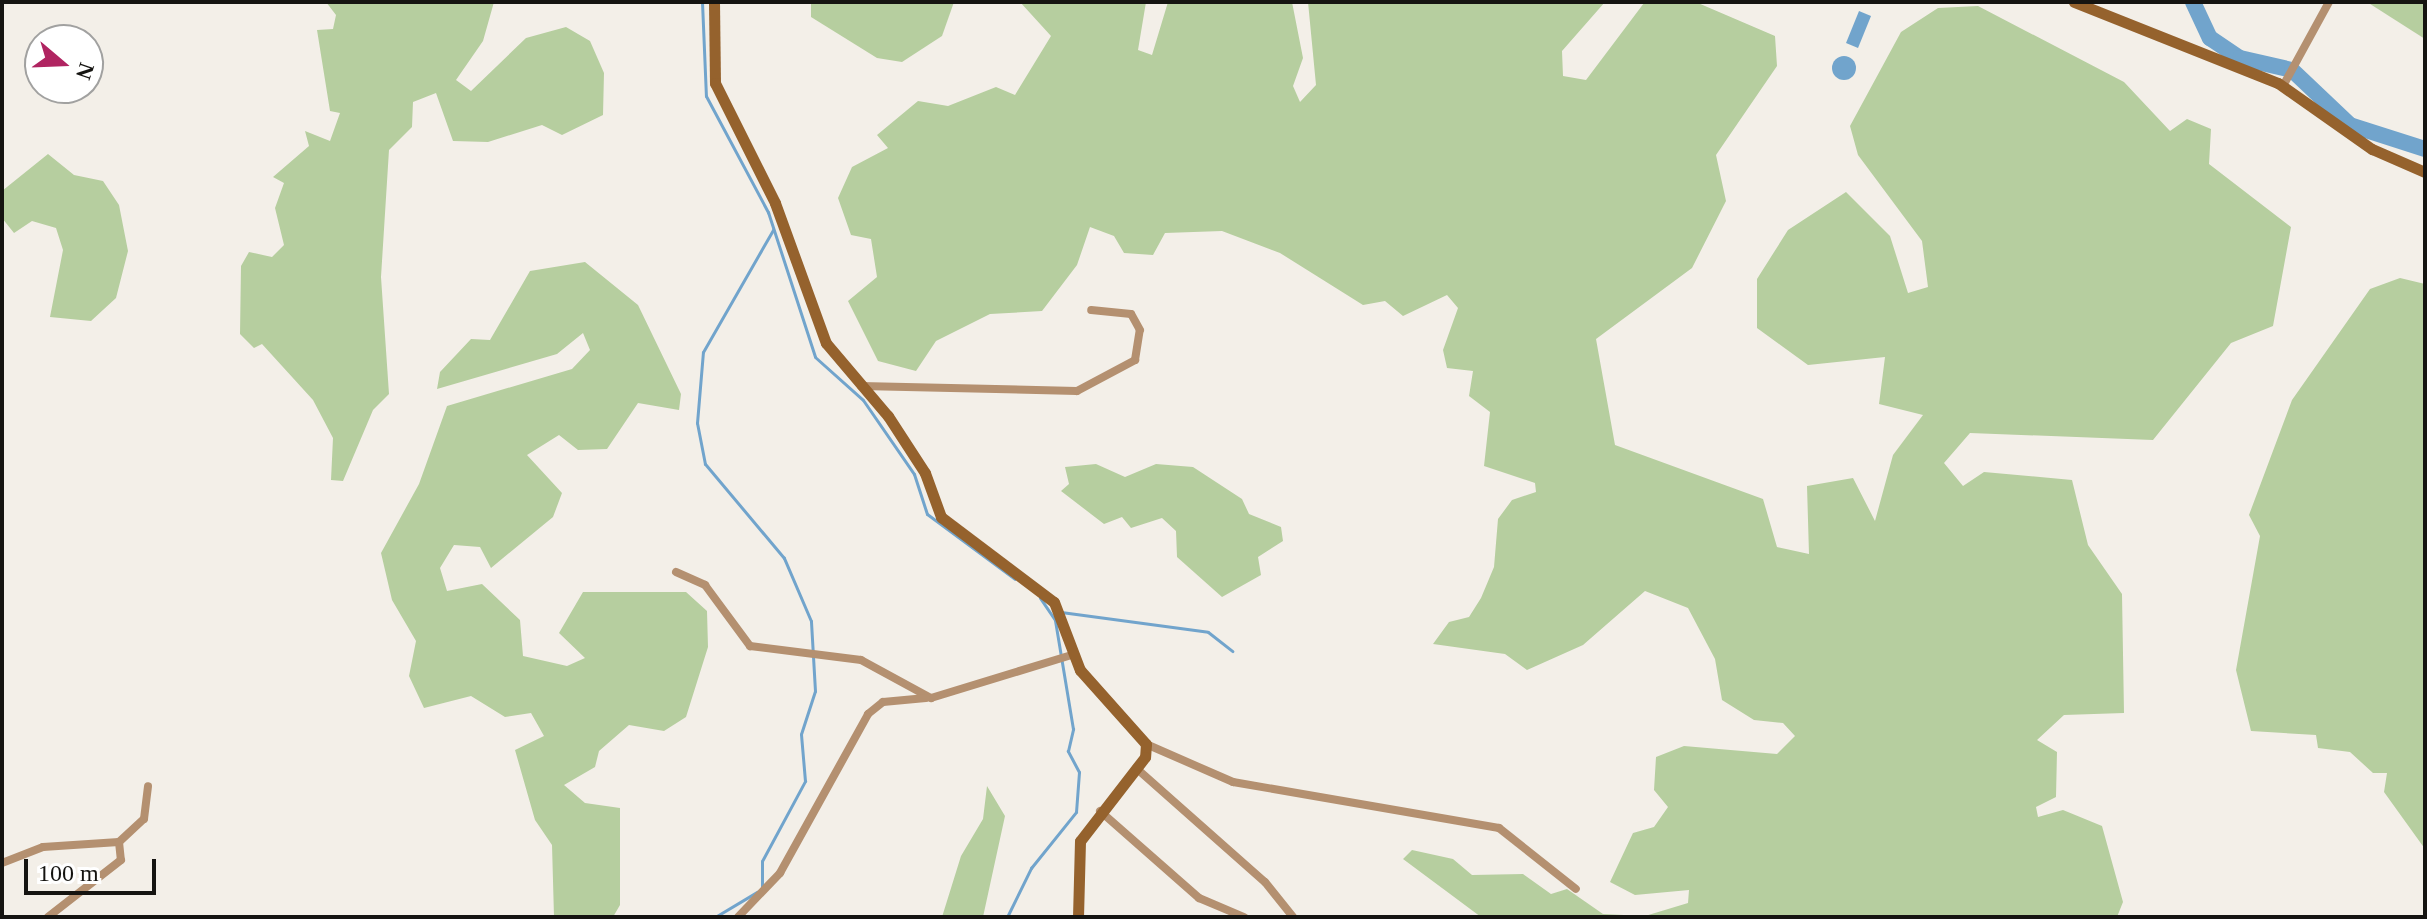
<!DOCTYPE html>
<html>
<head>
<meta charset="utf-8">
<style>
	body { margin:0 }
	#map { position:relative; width:2427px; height:919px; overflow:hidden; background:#f3efe8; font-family:"Times New Roman",serif }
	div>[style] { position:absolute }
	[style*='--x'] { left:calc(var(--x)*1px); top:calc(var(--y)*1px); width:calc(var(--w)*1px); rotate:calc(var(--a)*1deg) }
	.green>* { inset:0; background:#b6ce9f }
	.water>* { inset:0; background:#71a4cc }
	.round { border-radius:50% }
	.stream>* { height:3px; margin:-1.5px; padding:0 1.5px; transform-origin:1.5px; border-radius:1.5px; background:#71a4cc }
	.river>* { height:16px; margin:-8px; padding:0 8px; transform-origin:8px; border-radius:8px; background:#71a4cc }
	.street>* { height:8px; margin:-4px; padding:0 4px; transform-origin:4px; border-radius:4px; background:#b49070 }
	.secondary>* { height:11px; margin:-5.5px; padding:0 5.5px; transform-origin:5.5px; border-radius:5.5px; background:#95622d }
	span { translate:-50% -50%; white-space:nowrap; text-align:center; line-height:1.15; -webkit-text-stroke:8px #fff; paint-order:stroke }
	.frame { position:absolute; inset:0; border:4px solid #151411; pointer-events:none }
	.north { position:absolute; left:24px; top:24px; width:80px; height:80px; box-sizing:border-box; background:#fff; border:2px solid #a1a1a0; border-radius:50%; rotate:109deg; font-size:22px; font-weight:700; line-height:32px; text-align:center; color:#151411 }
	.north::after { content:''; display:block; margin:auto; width:28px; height:36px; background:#b02461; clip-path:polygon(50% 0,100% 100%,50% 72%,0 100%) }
	.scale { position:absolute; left:24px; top:859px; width:132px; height:36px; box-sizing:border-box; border:4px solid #151411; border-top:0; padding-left:10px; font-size:24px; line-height:28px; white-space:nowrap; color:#151411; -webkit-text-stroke:6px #fff; paint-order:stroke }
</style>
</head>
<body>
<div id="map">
	<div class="green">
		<div style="clip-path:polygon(326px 2px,494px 2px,483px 41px,456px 80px,471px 91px,526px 38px,566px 27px,590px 41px,604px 73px,603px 115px,562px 135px,542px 125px,488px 142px,453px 141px,436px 93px,413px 102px,412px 127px,389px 150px,381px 277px,389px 394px,373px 410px,343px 481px,331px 480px,333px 438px,313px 400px,262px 344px,254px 348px,240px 334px,241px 266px,249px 252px,272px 257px,284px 245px,275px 208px,284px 183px,273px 177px,309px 146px,305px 131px,330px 141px,340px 113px,330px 111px,317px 30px,333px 29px,336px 15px)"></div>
		<div style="clip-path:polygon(811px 2px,954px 2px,942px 36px,902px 62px,877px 58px,811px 17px)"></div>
		<div style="clip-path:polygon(1020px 2px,1146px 2px,1138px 50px,1152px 55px,1168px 2px,1292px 2px,1303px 58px,1293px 86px,1300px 102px,1316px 85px,1308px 2px,1605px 2px,1562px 51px,1563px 76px,1586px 80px,1644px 3px,1698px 3px,1775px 36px,1777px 66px,1716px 155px,1726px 201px,1692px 268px,1596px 339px,1615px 445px,1763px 499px,1777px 547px,1809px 554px,1807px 486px,1853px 478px,1875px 521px,1893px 455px,1923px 415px,1879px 404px,1885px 357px,1808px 365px,1757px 328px,1757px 279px,1788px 230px,1846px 192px,1890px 236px,1908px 293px,1928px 287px,1922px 241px,1858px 155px,1850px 126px,1901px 32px,1938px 8px,1978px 6px,2124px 82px,2170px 131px,2187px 119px,2211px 129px,2209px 164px,2291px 227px,2273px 326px,2231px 343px,2153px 440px,1970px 433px,1944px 463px,1963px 486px,1984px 472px,2072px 480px,2088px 545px,2122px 594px,2124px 713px,2064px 715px,2037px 740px,2057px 752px,2056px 797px,2036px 807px,2038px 817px,2063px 810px,2102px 826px,2123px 902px,2117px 917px,1481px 917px,1403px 859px,1412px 850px,1453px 859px,1472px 875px,1523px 874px,1551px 894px,1567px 889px,1603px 914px,1645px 916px,1688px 903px,1689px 890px,1635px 895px,1610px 882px,1633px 833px,1654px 827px,1668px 807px,1654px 790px,1656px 757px,1684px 746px,1777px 754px,1795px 736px,1783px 723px,1754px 720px,1722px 700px,1715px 659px,1688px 608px,1645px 591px,1583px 645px,1527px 670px,1505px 654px,1433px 644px,1449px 622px,1469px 617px,1481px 598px,1494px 567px,1498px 519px,1512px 500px,1536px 492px,1535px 483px,1484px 466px,1490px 412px,1469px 396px,1473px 371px,1447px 368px,1443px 350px,1458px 308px,1447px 295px,1403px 316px,1385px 301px,1363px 305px,1280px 253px,1222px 231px,1165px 233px,1153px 255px,1124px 253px,1114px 236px,1090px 227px,1077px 265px,1042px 311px,990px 314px,936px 341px,916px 371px,878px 361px,848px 301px,877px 277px,871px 239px,851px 235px,838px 198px,852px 167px,888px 148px,877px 135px,918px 101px,948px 106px,996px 87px,1015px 95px,1051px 36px)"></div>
		<div style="clip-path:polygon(2367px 2px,2425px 2px,2425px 39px)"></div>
		<div style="clip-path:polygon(48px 154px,74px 175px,103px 181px,119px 205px,128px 251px,116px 298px,91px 321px,50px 317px,63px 250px,56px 228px,32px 221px,14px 233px,2px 218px,2px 191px)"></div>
		<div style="clip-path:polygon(585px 262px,638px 305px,681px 394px,679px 410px,638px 403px,607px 449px,578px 450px,559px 435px,527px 455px,562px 493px,553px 517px,491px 568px,480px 547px,454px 545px,440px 568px,447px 591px,482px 584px,520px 620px,523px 656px,567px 666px,585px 658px,559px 633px,583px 592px,686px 592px,707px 611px,708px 647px,686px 717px,664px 731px,629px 725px,599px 751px,595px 767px,564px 785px,585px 803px,620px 808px,620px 905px,613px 917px,554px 917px,552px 845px,535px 820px,515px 750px,544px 736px,531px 713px,505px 717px,471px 696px,424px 708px,409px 676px,416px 641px,392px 600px,381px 553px,419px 484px,447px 406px,572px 369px,590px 350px,583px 333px,557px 354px,437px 389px,440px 372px,471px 339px,490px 340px,530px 271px)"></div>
		<div style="clip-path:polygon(2400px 278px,2425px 284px,2425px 849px,2384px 792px,2387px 773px,2373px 773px,2350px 752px,2318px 748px,2316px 735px,2251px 731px,2236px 670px,2260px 536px,2249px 515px,2292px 400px,2370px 289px)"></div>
		<div style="clip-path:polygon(1096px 464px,1125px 477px,1156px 464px,1193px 467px,1242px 499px,1249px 514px,1281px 527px,1283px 541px,1258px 557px,1261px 575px,1222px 597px,1177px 557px,1176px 531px,1162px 518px,1131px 528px,1122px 517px,1104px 524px,1061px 491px,1069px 484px,1065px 467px)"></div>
		<div style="clip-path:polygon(987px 786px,1005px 816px,983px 917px,942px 917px,961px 856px,983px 819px)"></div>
	</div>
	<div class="water">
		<div style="clip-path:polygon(1859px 11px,1871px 16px,1858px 48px,1846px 43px)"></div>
		<div class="round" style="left:1832px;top:56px;width:24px;height:24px"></div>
	</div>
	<div class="stream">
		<div style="--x:702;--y:2;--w:94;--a:87.6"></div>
		<div style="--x:706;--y:96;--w:132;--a:61.9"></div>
		<div style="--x:768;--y:212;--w:152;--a:72"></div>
		<div style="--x:815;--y:357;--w:64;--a:41.9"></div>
		<div style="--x:863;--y:400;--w:90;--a:55.4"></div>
		<div style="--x:914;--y:474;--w:42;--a:72"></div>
		<div style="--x:927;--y:514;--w:109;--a:36.5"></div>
		<div style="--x:1061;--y:612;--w:148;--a:7.7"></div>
		<div style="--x:1208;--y:632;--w:31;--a:38"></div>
		<div style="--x:762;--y:887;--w:26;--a:-90"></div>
		<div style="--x:762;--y:861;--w:91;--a:-61.7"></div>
		<div style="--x:805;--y:781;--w:47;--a:-94.9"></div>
		<div style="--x:801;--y:734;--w:45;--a:-72"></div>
		<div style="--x:815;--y:691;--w:70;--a:-93.3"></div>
		<div style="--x:811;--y:621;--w:69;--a:-113.2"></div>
		<div style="--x:784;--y:558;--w:123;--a:-130"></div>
		<div style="--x:705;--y:464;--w:42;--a:-101"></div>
		<div style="--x:697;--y:423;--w:71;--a:-85.2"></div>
		<div style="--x:703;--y:352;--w:141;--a:-60.2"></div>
		<div style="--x:715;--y:917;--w:49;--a:-30.8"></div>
		<div style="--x:1007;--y:917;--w:55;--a:-63.9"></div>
		<div style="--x:1031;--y:868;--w:72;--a:-51.2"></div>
		<div style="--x:1076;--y:812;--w:40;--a:-85.7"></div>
		<div style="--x:1079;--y:772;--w:24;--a:-118"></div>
		<div style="--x:1068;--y:751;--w:23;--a:-77"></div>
		<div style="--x:1073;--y:729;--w:110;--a:-99.4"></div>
		<div style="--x:1055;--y:620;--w:27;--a:-124"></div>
	</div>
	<div class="river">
		<div style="--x:2193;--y:2;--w:40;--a:65"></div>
		<div style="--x:2210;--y:38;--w:36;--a:34"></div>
		<div style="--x:2240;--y:58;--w:53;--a:13"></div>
		<div style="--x:2292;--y:70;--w:80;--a:43.5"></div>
		<div style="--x:2350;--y:125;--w:79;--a:17.7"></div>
	</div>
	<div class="street">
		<div style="--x:2283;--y:86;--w:96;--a:-61.3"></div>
		<div style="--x:861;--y:386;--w:216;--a:1.3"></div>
		<div style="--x:1077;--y:391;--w:66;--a:-28.1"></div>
		<div style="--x:1135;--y:360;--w:30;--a:-81"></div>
		<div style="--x:1140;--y:330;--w:18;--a:-119"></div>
		<div style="--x:1131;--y:314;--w:40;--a:-174.3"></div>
		<div style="--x:676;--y:572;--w:32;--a:24"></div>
		<div style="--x:705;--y:585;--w:76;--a:53.6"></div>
		<div style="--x:750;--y:646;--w:112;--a:7.2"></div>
		<div style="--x:861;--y:660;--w:80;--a:28.5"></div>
		<div style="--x:931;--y:698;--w:147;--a:-17"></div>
		<div style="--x:1146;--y:744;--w:95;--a:23.6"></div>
		<div style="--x:1233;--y:782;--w:270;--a:9.8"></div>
		<div style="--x:1499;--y:828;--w:98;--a:38.4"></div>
		<div style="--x:1136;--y:768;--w:172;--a:41.5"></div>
		<div style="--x:1265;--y:882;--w:45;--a:51.3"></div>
		<div style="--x:1100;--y:811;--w:132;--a:41.3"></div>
		<div style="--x:1199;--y:898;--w:49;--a:22.9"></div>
		<div style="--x:119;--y:842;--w:34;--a:-43"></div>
		<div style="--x:144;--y:819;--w:33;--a:-83"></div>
		<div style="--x:2;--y:863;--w:44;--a:-21.3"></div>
		<div style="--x:43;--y:847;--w:76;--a:-3.8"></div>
		<div style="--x:119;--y:842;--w:18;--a:84"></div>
		<div style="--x:121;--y:860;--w:93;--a:142"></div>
		<div style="--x:738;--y:917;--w:61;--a:-46.3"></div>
		<div style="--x:780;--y:873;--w:182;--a:-61"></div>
		<div style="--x:868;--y:714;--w:19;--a:-39"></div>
		<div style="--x:883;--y:702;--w:43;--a:-5.3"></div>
	</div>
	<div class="secondary">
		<div style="--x:714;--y:2;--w:81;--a:89.3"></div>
		<div style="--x:715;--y:83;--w:134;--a:63.4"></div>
		<div style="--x:775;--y:203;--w:149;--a:70"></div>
		<div style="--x:826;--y:343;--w:96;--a:49.7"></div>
		<div style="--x:888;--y:416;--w:68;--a:57"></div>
		<div style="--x:925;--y:473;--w:47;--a:70"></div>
		<div style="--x:941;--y:517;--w:141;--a:37"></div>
		<div style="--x:1054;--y:602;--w:73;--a:69.1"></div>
		<div style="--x:1080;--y:670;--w:99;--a:48.3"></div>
		<div style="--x:1146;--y:744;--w:13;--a:94"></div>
		<div style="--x:1145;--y:757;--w:106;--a:127.7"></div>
		<div style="--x:1080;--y:841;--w:76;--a:91.5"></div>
		<div style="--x:2074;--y:2;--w:219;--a:21.7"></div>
		<div style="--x:2278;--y:83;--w:115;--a:35.1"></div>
		<div style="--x:2372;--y:149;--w:58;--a:23.5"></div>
	</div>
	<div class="frame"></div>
	<div class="north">N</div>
	<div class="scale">100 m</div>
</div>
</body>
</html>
